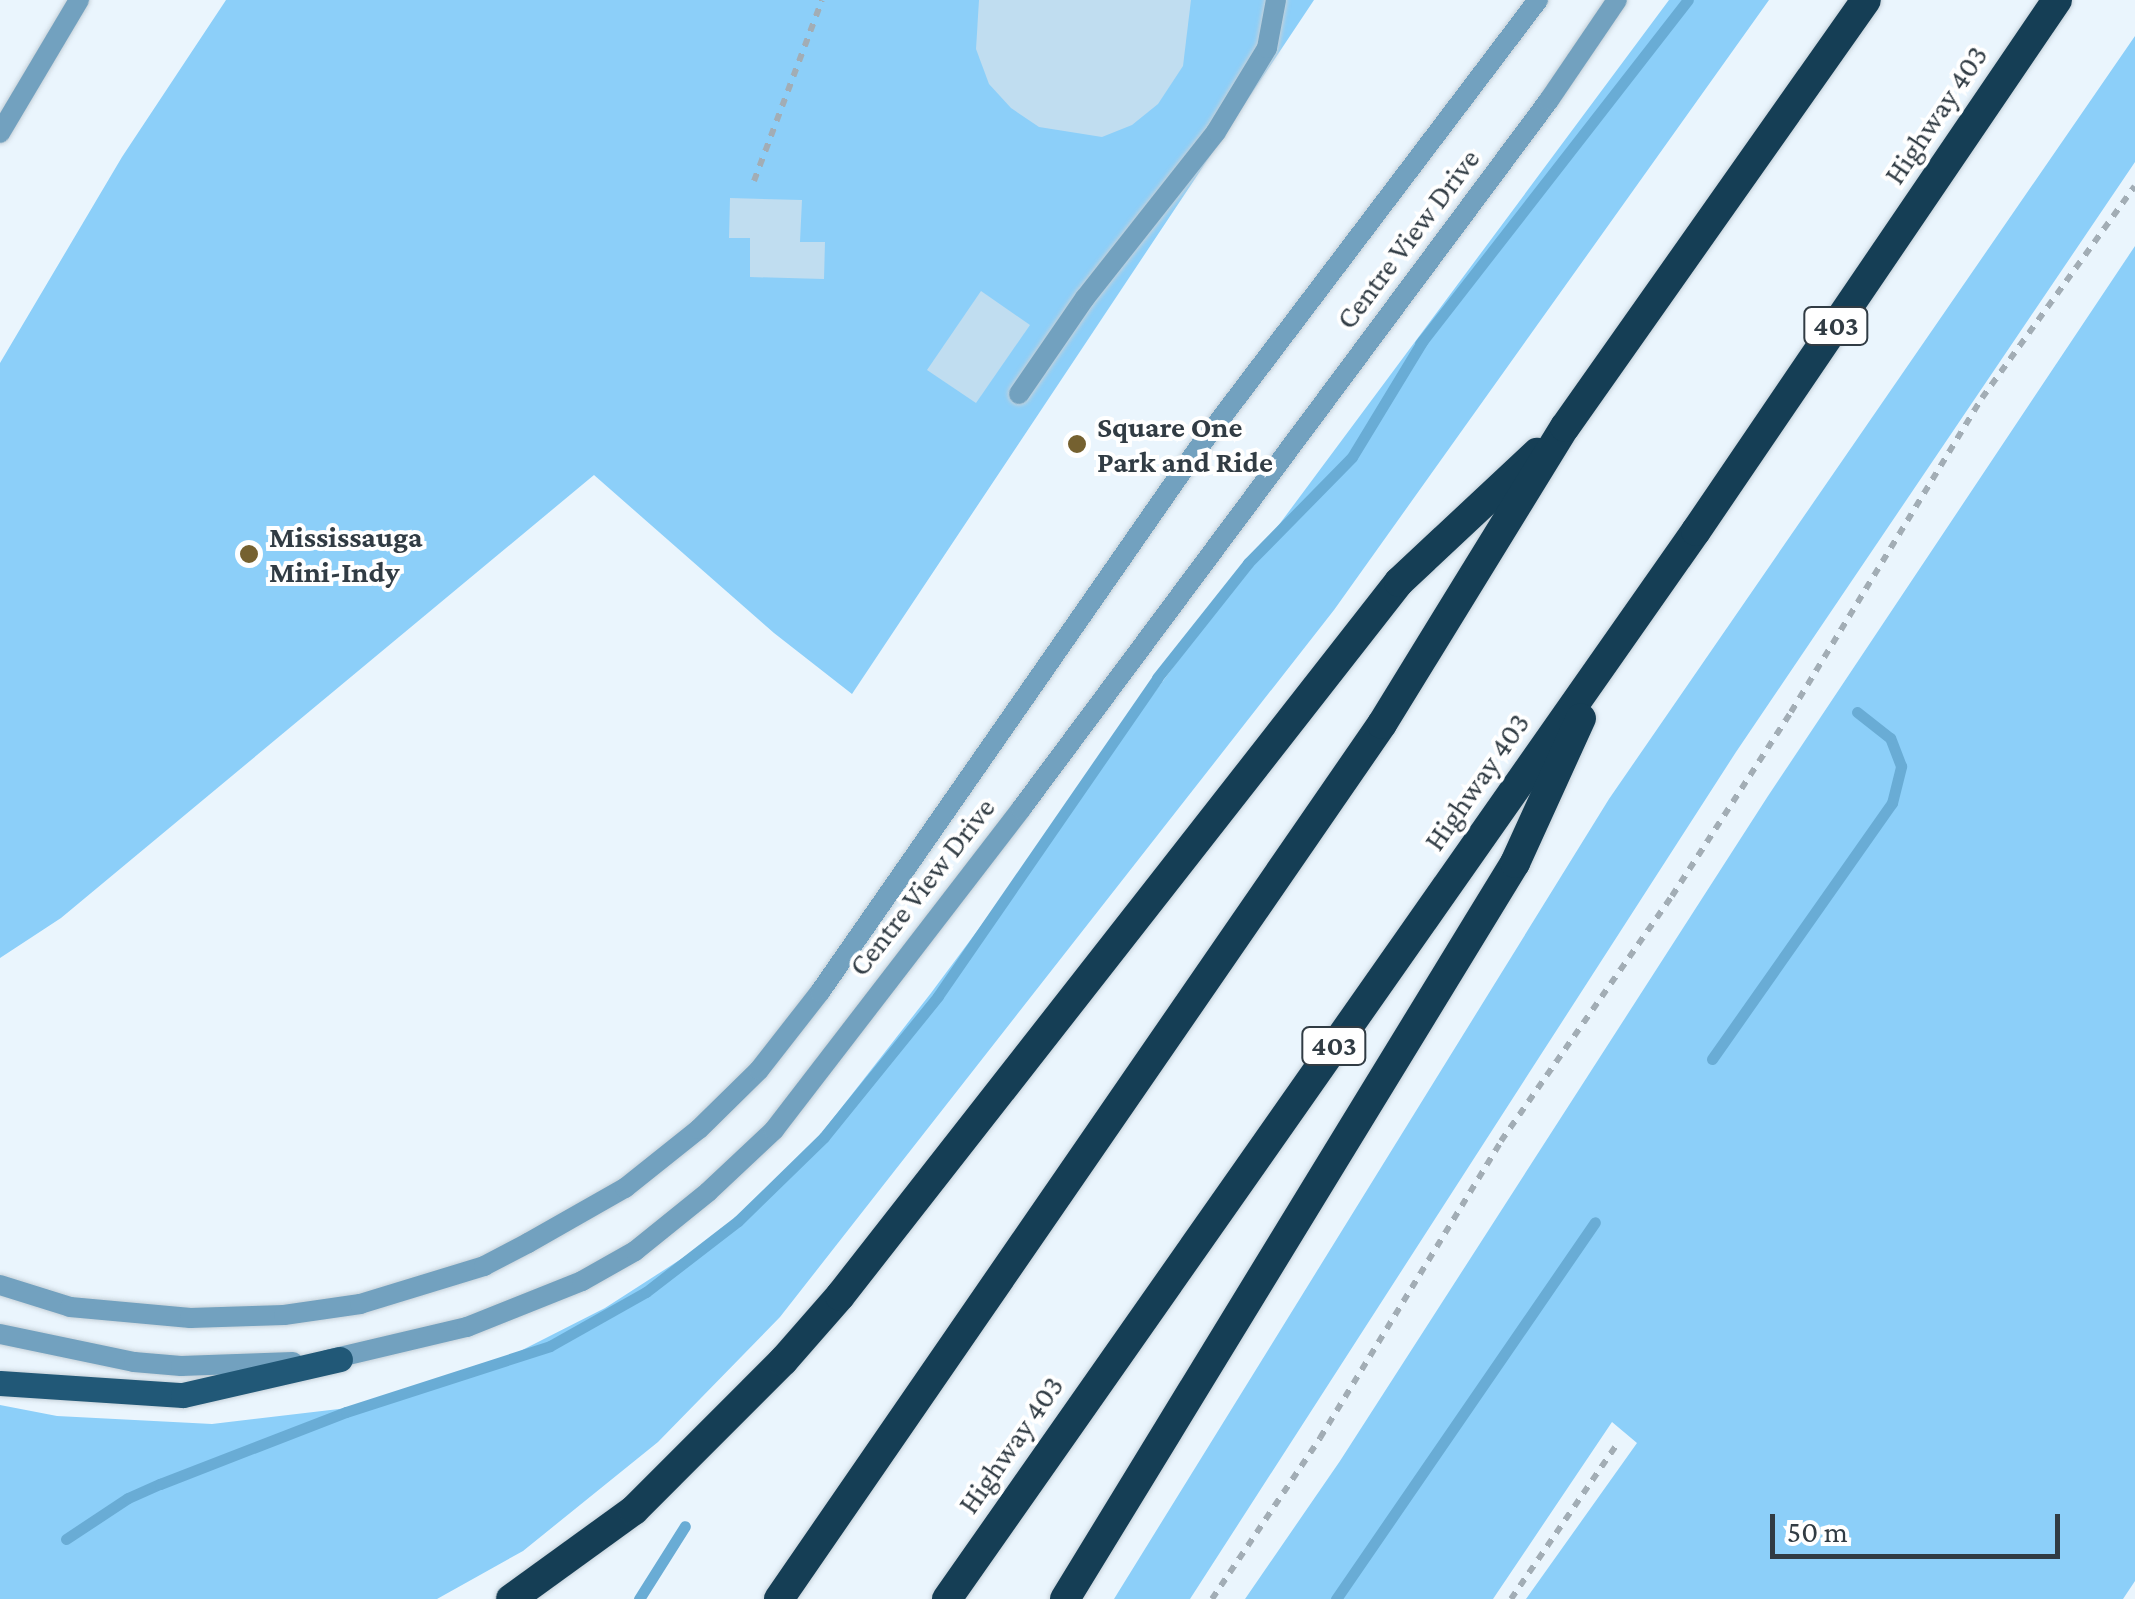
<!DOCTYPE html>
<html>
<head>
<meta charset="utf-8">
<style>
	body { margin:0 }
	#map { position:relative; width:2135px; height:1599px; overflow:hidden; background:#eaf5fd; font-family:"Crimson Pro",serif }
	div>[style] { position:absolute }
	[style*='--x'] { left:calc(var(--x)*1px); top:calc(var(--y)*1px); width:calc(var(--w)*1px); rotate:calc(var(--a)*1deg) }
	.green>* { inset:0; background:#8ccff9 }
	.stream>* { height:11px; margin:-5.5px; padding:0 5.5px; transform-origin:5.5px; border-radius:5.5px; background:#69acd5 }
	.building>* { inset:0; background:#c0ddf0 }
	.path>* { height:6px; margin-top:-3px; transform-origin:0; background:repeating-linear-gradient(90deg,#a2adb5 0 8px,transparent 0 16px) }
	.roads { filter:drop-shadow(0 0 2px #c5d0d8) drop-shadow(0 0 2px #c5d0d8) }
	.service>* { height:20px; margin:-10px; padding:0 10px; transform-origin:10px; border-radius:10px; background:#72a1bf }
	.tertiary>* { height:20px; margin:-10px; padding:0 10px; transform-origin:10px; border-radius:10px; background:#72a1bf }
	.primary>* { height:25px; margin:-12.5px; padding:0 12.5px; transform-origin:12.5px; border-radius:12.5px; background:#215877 }
	.motorway>* { height:30px; margin:-15px; padding:0 15px; transform-origin:15px; border-radius:15px; background:#153e55 }
	.dots>* { width:28px; height:28px; translate:-50% -50%; box-sizing:border-box; border:5px solid #fff; border-radius:50% }
	span { translate:-50% -50%; white-space:nowrap; text-align:center; line-height:1.15; -webkit-text-stroke:8px #fff; paint-order:stroke }
	.shield-label span { padding:2px 8px; background:#fff; border:2px solid; border-radius:8px; -webkit-text-stroke-width:0 }
	.shield-label { font-size:28px; color:#313c44; font-weight:700 }
	.street-label { font-size:30px; color:#313c44 }
	.poi-label { font-size:30px; color:#313c44; font-weight:700 }
	.left { translate:0 -50%; text-align:left }
	.scale { position:absolute; left:1770px; top:1514px; width:290px; height:45px; box-sizing:border-box; border:5px solid #313c44; border-top:0; padding-left:12px; font-size:30px; line-height:35px; white-space:nowrap; color:#313c44; -webkit-text-stroke:8px #fff; paint-order:stroke }
</style>
</head>
<body>
<div id="map">
	<div class="green">
		<div style="clip-path:polygon(226px 0,1314px 0,852px 694px,774px 633px,594px 475px,61px 918px,0 958px,0 363px,122px 157px)"></div>
		<div style="clip-path:polygon(1669px 0,1769px 0,1334px 610px,780px 1317px,658px 1442px,523px 1551px,437px 1599px,0 1599px,0 1405px,57px 1416px,212px 1424px,356px 1407px,477px 1373px,605px 1308px,720px 1234px,821px 1134px,931px 993px)"></div>
		<div style="clip-path:polygon(2135px 36px,2135px 162px,1736px 752px,1190px 1599px,1114px 1599px,1609px 799px)"></div>
		<div style="clip-path:polygon(2135px 246px,2135px 1581px,2123px 1599px,1526px 1599px,1637px 1443px,1612px 1422px,1493px 1599px,1245px 1599px,1340px 1461px,1768px 796px)"></div>
	</div>
	<div class="stream">
		<div style="--x:1420;--y:344;--w:436;--a:-52.1"></div>
		<div style="--x:1712;--y:1059;--w:313;--a:-54.9"></div>
		<div style="--x:1892;--y:803;--w:38;--a:-76"></div>
		<div style="--x:1901;--y:766;--w:30;--a:-111"></div>
		<div style="--x:1890;--y:738;--w:42;--a:-141.8"></div>
		<div style="--x:66;--y:1539;--w:74;--a:-33.5"></div>
		<div style="--x:128;--y:1498;--w:35;--a:-24"></div>
		<div style="--x:160;--y:1484;--w:199;--a:-21.2"></div>
		<div style="--x:346;--y:1412;--w:214;--a:-17.9"></div>
		<div style="--x:550;--y:1346;--w:110;--a:-29.4"></div>
		<div style="--x:646;--y:1292;--w:116;--a:-37.7"></div>
		<div style="--x:738;--y:1221;--w:120;--a:-44.3"></div>
		<div style="--x:824;--y:1137;--w:181;--a:-51"></div>
		<div style="--x:938;--y:996;--w:386;--a:-55.4"></div>
		<div style="--x:1157;--y:678;--w:147;--a:-51.6"></div>
		<div style="--x:1248;--y:563;--w:148;--a:-45.5"></div>
		<div style="--x:1352;--y:457;--w:137;--a:-58.7"></div>
		<div style="--x:639;--y:1599;--w:86;--a:-57.8"></div>
		<div style="--x:1336;--y:1599;--w:457;--a:-55.5"></div>
	</div>
	<div class="building">
		<div style="clip-path:polygon(979px 0,1191px 0,1183px 66px,1158px 104px,1132px 125px,1102px 137px,1039px 127px,1011px 108px,989px 84px,976px 49px)"></div>
		<div style="clip-path:polygon(730px 198px,802px 200px,800px 242px,825px 242px,824px 279px,750px 277px,750px 238px,729px 238px)"></div>
		<div style="clip-path:polygon(981px 291px,1030px 325px,976px 403px,927px 370px)"></div>
	</div>
	<div class="path">
		<div style="--x:754;--y:181;--w:193;--a:-69.4"></div>
		<div style="--x:1212;--y:1599;--w:194;--a:-56.1"></div>
		<div style="--x:1320;--y:1438;--w:348;--a:-58.6"></div>
		<div style="--x:1501;--y:1141;--w:299;--a:-55.1"></div>
		<div style="--x:1672;--y:896;--w:219;--a:-57.1"></div>
		<div style="--x:1791;--y:712;--w:368;--a:-58.7"></div>
		<div style="--x:1982;--y:398;--w:261;--a:-54.2"></div>
		<div style="--x:1511;--y:1599;--w:188;--a:-55.6"></div>
	</div>
	<div class="roads">
		<div class="service">
			<div style="--x:1019;--y:394;--w:116;--a:-55.5"></div>
			<div style="--x:1085;--y:298;--w:211;--a:-51.7"></div>
			<div style="--x:1216;--y:132;--w:98;--a:-58.7"></div>
			<div style="--x:1267;--y:48;--w:49;--a:-79.4"></div>
		</div>
		<div class="tertiary">
			<div style="--x:0;--y:133;--w:155;--a:-59.3"></div>
			<div style="--x:0;--y:1285;--w:73;--a:17.4"></div>
			<div style="--x:70;--y:1307;--w:121;--a:5.2"></div>
			<div style="--x:190;--y:1318;--w:94;--a:-1.8"></div>
			<div style="--x:284;--y:1315;--w:77;--a:-8.2"></div>
			<div style="--x:360;--y:1304;--w:130;--a:-17"></div>
			<div style="--x:484;--y:1266;--w:50;--a:-27.6"></div>
			<div style="--x:528;--y:1243;--w:112;--a:-29.6"></div>
			<div style="--x:625;--y:1188;--w:95;--a:-38.6"></div>
			<div style="--x:699;--y:1129;--w:84;--a:-44.5"></div>
			<div style="--x:759;--y:1070;--w:99;--a:-52"></div>
			<div style="--x:820;--y:992;--w:660;--a:-55.18"></div>
			<div style="--x:1197;--y:450;--w:565;--a:-52.85"></div>
			<div style="--x:0;--y:1334;--w:137;--a:11.8"></div>
			<div style="--x:134;--y:1362;--w:47;--a:4.9"></div>
			<div style="--x:181;--y:1366;--w:112;--a:-2"></div>
			<div style="--x:327;--y:1360;--w:144;--a:-13.3"></div>
			<div style="--x:467;--y:1327;--w:124;--a:-21.8"></div>
			<div style="--x:582;--y:1281;--w:61;--a:-29.5"></div>
			<div style="--x:635;--y:1251;--w:94;--a:-38.9"></div>
			<div style="--x:708;--y:1192;--w:91;--a:-43.2"></div>
			<div style="--x:774;--y:1130;--w:405;--a:-52.4"></div>
			<div style="--x:1021;--y:809;--w:884;--a:-53.32"></div>
			<div style="--x:1549;--y:100;--w:121;--a:-55.8"></div>
		</div>
		<div class="primary">
			<div style="--x:0;--y:1383;--w:183;--a:3.8"></div>
			<div style="--x:183;--y:1395;--w:161;--a:-12.9"></div>
		</div>
		<div class="motorway">
			<div style="--x:511;--y:1599;--w:152;--a:-35.9"></div>
			<div style="--x:634;--y:1510;--w:211;--a:-45"></div>
			<div style="--x:783;--y:1361;--w:86;--a:-48.8"></div>
			<div style="--x:840;--y:1296;--w:907;--a:-51.94"></div>
			<div style="--x:1399;--y:582;--w:189;--a:-43.1"></div>
			<div style="--x:779;--y:1599;--w:1063;--a:-55.43"></div>
			<div style="--x:1382;--y:724;--w:349;--a:-58.4"></div>
			<div style="--x:1565;--y:427;--w:522;--a:-54.82"></div>
			<div style="--x:947;--y:1599;--w:1304;--a:-54.96"></div>
			<div style="--x:1696;--y:531;--w:642;--a:-55.79"></div>
			<div style="--x:1065;--y:1599;--w:863;--a:-58.56"></div>
			<div style="--x:1515;--y:863;--w:159;--a:-65.5"></div>
		</div>
	</div>
	<div class="dots">
		<div style="left:1077px;top:444px;background:#756130"></div>
		<div style="left:249px;top:554px;background:#756130"></div>
	</div>
	<div class="shield-label">
		<span style="left:1836px;top:326px">403</span>
		<span style="left:1334px;top:1046px">403</span>
	</div>
	<div class="street-label">
		<span style="left:1936px;top:115px;rotate:-56deg">Highway 403</span>
		<span style="left:1408px;top:239px;rotate:-53deg">Centre View Drive</span>
		<span style="left:1477px;top:782px;rotate:-55deg">Highway 403</span>
		<span style="left:922px;top:887px;rotate:-52deg">Centre View Drive</span>
		<span style="left:1011px;top:1445px;rotate:-55deg">Highway 403</span>
	</div>
	<div class="poi-label">
		<span class="left" style="left:1097px;top:444px">Square One<br>Park and Ride</span>
		<span class="left" style="left:269px;top:554px">Mississauga<br>Mini-Indy</span>
	</div>
	<div class="scale">50 m</div>
</div>
</body>
</html>
